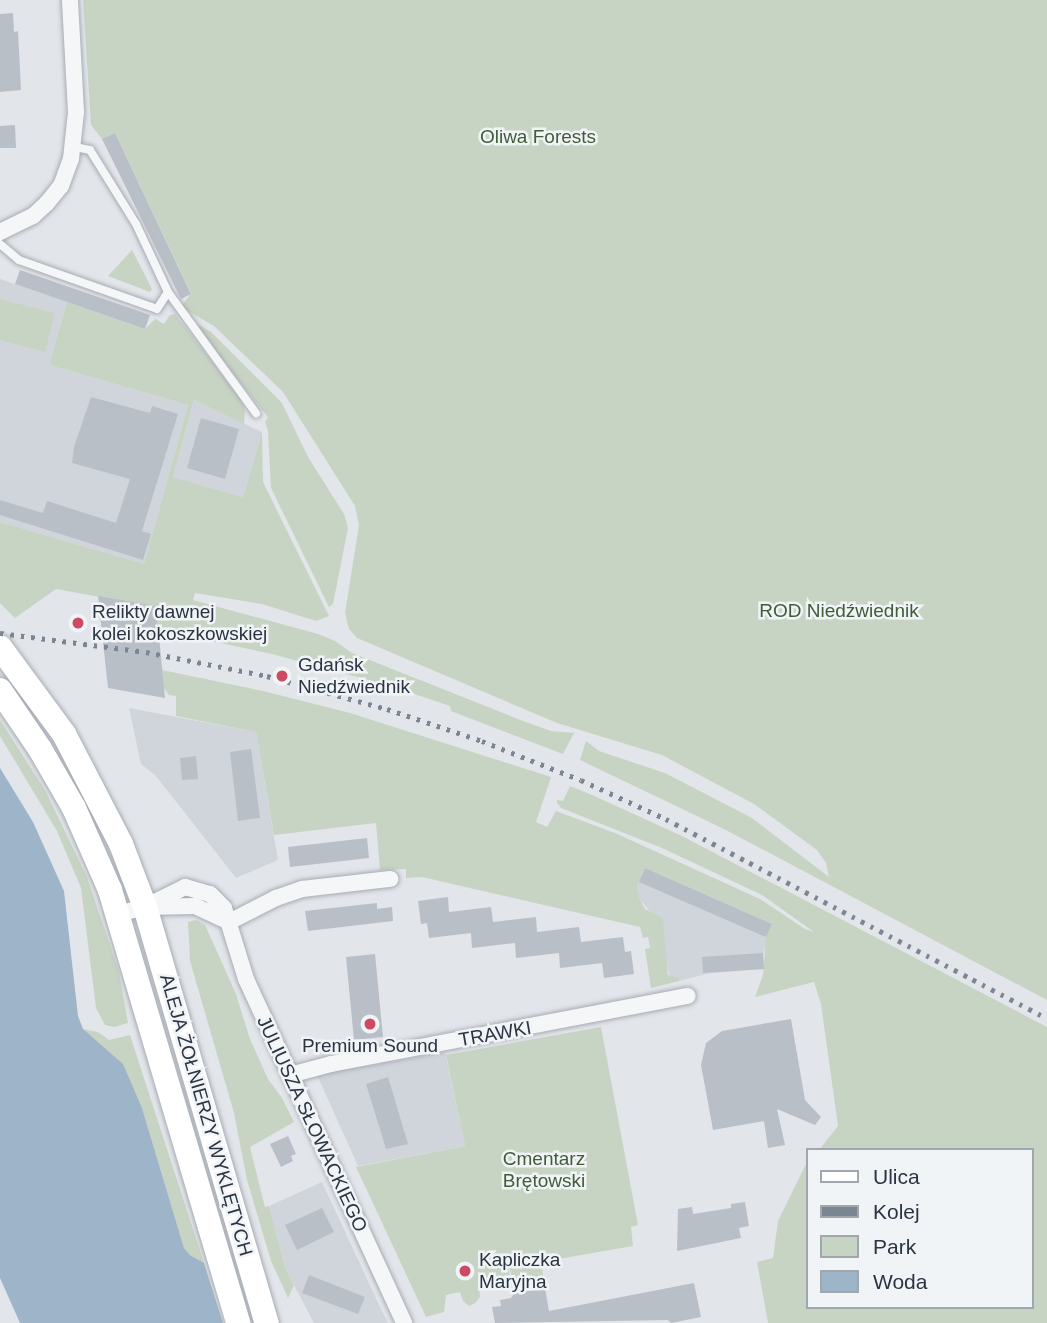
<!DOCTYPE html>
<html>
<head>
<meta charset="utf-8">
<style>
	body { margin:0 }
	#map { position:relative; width:1047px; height:1323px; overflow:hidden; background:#e2e5ea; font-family:Helvetica,sans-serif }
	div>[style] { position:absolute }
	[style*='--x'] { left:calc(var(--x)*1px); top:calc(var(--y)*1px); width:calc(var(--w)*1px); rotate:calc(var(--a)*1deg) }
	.built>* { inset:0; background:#d0d5dc }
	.green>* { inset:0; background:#c8d4c3 }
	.water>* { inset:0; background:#9eb5c9 }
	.building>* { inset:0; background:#b9bfc7 }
	.roads { filter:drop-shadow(0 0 2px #a7acb4) drop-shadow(0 0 2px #a7acb4) }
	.lane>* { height:8px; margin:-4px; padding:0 4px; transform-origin:4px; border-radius:4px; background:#f5f6f8 }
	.street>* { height:16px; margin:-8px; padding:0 8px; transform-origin:8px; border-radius:8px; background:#f5f6f8 }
	.primary>* { height:24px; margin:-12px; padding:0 12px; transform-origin:12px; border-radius:12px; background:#fff }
	.rail>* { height:4.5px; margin-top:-2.25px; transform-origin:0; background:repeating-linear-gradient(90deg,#7b8693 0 3.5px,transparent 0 10.5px) }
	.dots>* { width:19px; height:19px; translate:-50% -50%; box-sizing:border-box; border:4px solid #f1f4f7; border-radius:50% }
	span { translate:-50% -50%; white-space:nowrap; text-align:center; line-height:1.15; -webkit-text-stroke:5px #f1f4f7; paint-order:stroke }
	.park-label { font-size:19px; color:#415d38 }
	.poi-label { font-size:19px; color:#2a3442 }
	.left { translate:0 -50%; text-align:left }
	.street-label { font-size:19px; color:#2a3442 }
	.legend { position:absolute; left:806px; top:1148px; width:228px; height:161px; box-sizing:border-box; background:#f1f4f7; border:2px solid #a1a7af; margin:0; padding:9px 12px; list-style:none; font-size:21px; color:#2a3442 }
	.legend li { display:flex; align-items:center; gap:14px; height:35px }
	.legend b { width:35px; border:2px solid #a1a7af }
</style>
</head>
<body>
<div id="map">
	<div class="built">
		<div style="clip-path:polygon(0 279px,67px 302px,49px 365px,188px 405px,144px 564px,0 522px)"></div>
		<div style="clip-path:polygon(194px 400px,262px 432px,243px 497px,173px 477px)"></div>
		<div style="clip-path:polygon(129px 708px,256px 732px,278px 860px,236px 878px,156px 776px,141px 764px)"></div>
		<div style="clip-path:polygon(645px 868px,772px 924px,763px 955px,764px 969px,710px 973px,679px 981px,679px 978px,670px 977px,654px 916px,640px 900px,637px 886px)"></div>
		<div style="clip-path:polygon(445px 1052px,465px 1146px,358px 1166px,317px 1075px)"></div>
		<div style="clip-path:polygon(322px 1182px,381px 1309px,388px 1323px,314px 1323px,286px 1270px,269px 1206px)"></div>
	</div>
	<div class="green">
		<div style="clip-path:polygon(83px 0,1047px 0,1047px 1000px,724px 829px,580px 760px,586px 741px,599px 751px,665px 773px,752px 818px,829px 877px,826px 863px,817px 850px,754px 804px,662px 755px,557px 723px,357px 638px,349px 629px,345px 613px,359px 525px,355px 506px,283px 392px,214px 326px,181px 307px,191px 293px,115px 133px,102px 139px,91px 125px)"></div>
		<div style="clip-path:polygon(132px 250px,152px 289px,150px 292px,108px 276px)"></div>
		<div style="clip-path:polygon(0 299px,55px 313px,45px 352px,0 340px)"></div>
		<div style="clip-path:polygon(67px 302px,145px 329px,155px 319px,164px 324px,170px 315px,175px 314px,240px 398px,245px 410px,244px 424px,194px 400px,173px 477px,243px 497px,262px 432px,263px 482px,329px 616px,316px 621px,262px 604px,195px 593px,193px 600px,318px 634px,335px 641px,352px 653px,523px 721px,551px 731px,574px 733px,563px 754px,451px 711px,450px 706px,391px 686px,272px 654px,159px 630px,156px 607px,56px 589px,15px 618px,0 603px,0 522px,144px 564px,188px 405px,49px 365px)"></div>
		<div style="clip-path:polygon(196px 323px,211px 332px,282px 403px,308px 457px,344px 514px,348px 528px,333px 604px,329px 607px,271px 488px,268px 431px,265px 422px,268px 417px,194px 325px)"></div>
		<div style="clip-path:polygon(162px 670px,263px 691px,350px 713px,551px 777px,536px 822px,547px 827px,556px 811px,615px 833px,760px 899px,805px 929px,814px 932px,762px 895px,662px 848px,561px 808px,557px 803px,557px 800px,563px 801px,570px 786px,592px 795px,682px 836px,1047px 1027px,1047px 1323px,768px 1323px,757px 1262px,773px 1258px,778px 1221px,807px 1162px,807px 1307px,1031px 1307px,1031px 1150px,819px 1150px,838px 1126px,821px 1004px,814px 982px,755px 997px,763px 975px,766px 937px,772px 924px,645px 868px,637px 886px,640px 900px,645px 909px,663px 918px,668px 975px,679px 978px,679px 981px,651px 988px,645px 949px,650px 948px,648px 937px,643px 938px,640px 927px,422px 877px,406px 878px,406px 869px,380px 870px,376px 823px,274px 835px,256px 732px,176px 716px,176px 696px,169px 695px,164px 688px)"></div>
		<div style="clip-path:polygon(0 720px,45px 790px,87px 877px,119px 972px,128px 1023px,114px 1027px,105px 1025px,96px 1008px,81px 888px,57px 831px,0 736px)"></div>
		<div style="clip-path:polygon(196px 920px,205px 925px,236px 994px,250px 1039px,268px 1079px,282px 1098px,294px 1122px,250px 1147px,265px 1207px,269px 1206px,286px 1270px,294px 1285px,288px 1298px,271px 1261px,247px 1180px,234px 1113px,190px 961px,188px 922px)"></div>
		<div style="clip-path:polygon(601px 1027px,638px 1225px,631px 1227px,633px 1246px,541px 1262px,544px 1281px,517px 1285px,513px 1283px,508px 1259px,510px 1278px,479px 1284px,480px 1297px,475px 1303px,469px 1306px,463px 1301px,460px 1292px,446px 1295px,444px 1312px,426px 1317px,356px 1167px,465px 1146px,446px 1055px)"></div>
		<div style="clip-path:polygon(83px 1029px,98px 1032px,109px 1040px,130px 1035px,204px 1263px,190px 1255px,184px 1248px,142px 1108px,128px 1081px)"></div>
	</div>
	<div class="water">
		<div style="clip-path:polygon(0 768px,33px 822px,64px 891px,78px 1016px,83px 1029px,123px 1064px,142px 1108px,184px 1248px,190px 1255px,204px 1263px,223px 1323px,20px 1323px,0 1278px)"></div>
	</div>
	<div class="building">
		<div style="clip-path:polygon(13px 13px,14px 32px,18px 31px,21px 90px,0 92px,0 14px)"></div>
		<div style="clip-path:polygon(15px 125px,16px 148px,0 148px,0 126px)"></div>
		<div style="clip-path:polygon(115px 133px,191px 294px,181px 299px,102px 139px)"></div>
		<div style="clip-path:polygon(20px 270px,150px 315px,145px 329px,15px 284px)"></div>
		<div style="clip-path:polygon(91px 397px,150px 413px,152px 406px,178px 414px,142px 531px,151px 534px,143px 560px,0 515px,0 500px,43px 513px,47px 501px,116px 523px,130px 479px,72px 463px,74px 447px)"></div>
		<div style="clip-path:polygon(201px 418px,239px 429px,225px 479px,187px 468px)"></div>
		<div style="clip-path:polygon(98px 596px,156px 606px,165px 698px,108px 688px)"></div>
		<div style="clip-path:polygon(251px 749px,260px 818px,238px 821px,230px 752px)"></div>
		<div style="clip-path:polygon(196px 756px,198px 779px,182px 780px,180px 758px)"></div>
		<div style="clip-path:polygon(367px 838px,369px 858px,290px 867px,288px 847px)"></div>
		<div style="clip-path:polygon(645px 868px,772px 924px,766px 937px,639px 882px)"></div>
		<div style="clip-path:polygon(448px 897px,449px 912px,491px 907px,493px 922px,536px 917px,537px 932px,579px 927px,581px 942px,623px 937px,625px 952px,631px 951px,634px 974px,604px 978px,602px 963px,560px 968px,559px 953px,516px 958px,515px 943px,472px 948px,471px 933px,429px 938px,427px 923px,421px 924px,418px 901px)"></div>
		<div style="clip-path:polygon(377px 903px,377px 909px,392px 907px,393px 921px,308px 931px,305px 911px)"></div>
		<div style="clip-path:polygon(763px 953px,764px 969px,703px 973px,702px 957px)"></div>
		<div style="clip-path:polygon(375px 954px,383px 1037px,354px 1040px,346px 957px)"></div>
		<div style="clip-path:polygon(791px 1019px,805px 1100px,821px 1117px,815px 1125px,777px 1109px,785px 1145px,768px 1148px,764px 1121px,713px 1130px,701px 1065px,706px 1043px,722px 1031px)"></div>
		<div style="clip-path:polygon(388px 1077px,408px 1144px,386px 1149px,366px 1084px)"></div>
		<div style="clip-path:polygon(288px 1136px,296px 1154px,291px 1156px,293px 1161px,281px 1167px,270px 1144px)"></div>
		<div style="clip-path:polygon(745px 1202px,749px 1226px,739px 1228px,741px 1238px,677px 1251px,678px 1209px,692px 1207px,693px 1214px,731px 1208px,731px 1204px)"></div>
		<div style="clip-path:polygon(322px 1208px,334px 1232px,297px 1250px,285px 1225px)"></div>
		<div style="clip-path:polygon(309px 1275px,365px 1297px,358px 1314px,302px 1293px)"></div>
		<div style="clip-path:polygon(521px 1283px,523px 1292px,545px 1288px,549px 1311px,694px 1283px,701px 1317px,671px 1323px,668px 1320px,495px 1323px,492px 1307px,501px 1306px,500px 1300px,511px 1298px)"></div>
	</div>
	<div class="roads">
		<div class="lane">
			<div style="--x:0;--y:244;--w:25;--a:40"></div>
			<div style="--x:19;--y:260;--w:146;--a:19.5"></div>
			<div style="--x:157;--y:309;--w:20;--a:-57"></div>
			<div style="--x:168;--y:292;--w:75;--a:-115.2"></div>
			<div style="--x:136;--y:224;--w:87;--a:-121.9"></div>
			<div style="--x:90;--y:150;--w:16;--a:-169"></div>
			<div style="--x:168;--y:292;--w:150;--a:54"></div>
		</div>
		<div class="street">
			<div style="--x:0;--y:232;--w:37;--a:-26"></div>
			<div style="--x:33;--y:216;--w:19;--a:-43"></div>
			<div style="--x:47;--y:203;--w:22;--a:-51"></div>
			<div style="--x:61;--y:186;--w:29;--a:-70"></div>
			<div style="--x:71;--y:159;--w:47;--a:-83.9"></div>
			<div style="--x:76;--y:112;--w:112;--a:-93.1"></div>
			<div style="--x:145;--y:907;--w:45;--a:-26.6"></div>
			<div style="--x:185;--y:887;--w:26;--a:16"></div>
			<div style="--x:210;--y:894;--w:20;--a:45"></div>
			<div style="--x:224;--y:908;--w:74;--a:72.8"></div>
			<div style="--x:246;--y:979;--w:379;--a:65.3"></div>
			<div style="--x:118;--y:914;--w:28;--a:-15"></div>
			<div style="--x:145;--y:907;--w:50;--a:-1.1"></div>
			<div style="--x:195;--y:906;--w:38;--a:25"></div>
			<div style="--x:229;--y:922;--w:53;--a:-27.1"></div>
			<div style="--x:276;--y:898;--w:28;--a:-19"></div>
			<div style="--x:302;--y:889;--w:89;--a:-6.5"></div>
			<div style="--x:290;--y:1075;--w:42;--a:-15"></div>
			<div style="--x:331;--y:1064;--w:363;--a:-10.8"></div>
		</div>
		<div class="primary">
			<div style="--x:0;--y:647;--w:108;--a:53.7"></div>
			<div style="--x:64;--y:734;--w:124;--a:62.6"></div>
			<div style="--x:121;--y:844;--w:67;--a:69.1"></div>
			<div style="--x:145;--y:907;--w:434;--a:73.7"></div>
			<div style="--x:0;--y:690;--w:71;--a:55.9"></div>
			<div style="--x:40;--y:749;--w:68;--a:60"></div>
			<div style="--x:74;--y:808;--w:90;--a:66.3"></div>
			<div style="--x:110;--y:890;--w:452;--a:73.5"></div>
		</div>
	</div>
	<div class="rail">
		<div style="--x:0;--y:633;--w:147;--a:7.4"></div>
		<div style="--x:146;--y:652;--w:123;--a:11.2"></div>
		<div style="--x:267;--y:676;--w:124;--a:15.4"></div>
		<div style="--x:387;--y:709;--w:100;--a:18.6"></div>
		<div style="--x:482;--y:741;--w:106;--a:21.5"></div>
		<div style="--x:581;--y:780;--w:94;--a:24.6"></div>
		<div style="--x:666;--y:819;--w:430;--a:27.6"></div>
	</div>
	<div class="dots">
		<div style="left:78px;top:623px;background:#cc4a64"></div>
		<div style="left:282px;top:676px;background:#cc4a64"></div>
		<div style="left:370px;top:1024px;background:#cc4a64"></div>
		<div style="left:465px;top:1271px;background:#cc4a64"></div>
	</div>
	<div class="park-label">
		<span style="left:538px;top:137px">Oliwa Forests</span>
		<span style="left:839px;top:611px">ROD Niedźwiednik</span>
		<span style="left:544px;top:1170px">Cmentarz<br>Brętowski</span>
	</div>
	<div class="poi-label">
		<span class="left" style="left:92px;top:623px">Relikty dawnej<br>kolei kokoszkowskiej</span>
		<span class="left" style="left:298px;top:676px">Gdańsk<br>Niedźwiednik</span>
		<span style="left:370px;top:1046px">Premium Sound</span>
		<span class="left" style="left:479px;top:1271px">Kapliczka<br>Maryjna</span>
	</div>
	<div class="street-label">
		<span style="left:495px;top:1034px;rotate:-10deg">TRAWKI</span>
		<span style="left:206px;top:1115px;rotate:74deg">ALEJA ŻOŁNIERZY WYKLĘTYCH</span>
		<span style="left:312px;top:1124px;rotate:65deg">JULIUSZA SŁOWACKIEGO</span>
	</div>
	<ul class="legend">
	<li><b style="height:9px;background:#fff"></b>Ulica</li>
	<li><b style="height:9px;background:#7b8693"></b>Kolej</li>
	<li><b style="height:19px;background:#c8d4c3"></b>Park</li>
	<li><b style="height:19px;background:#9eb5c9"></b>Woda</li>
	</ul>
</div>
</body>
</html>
